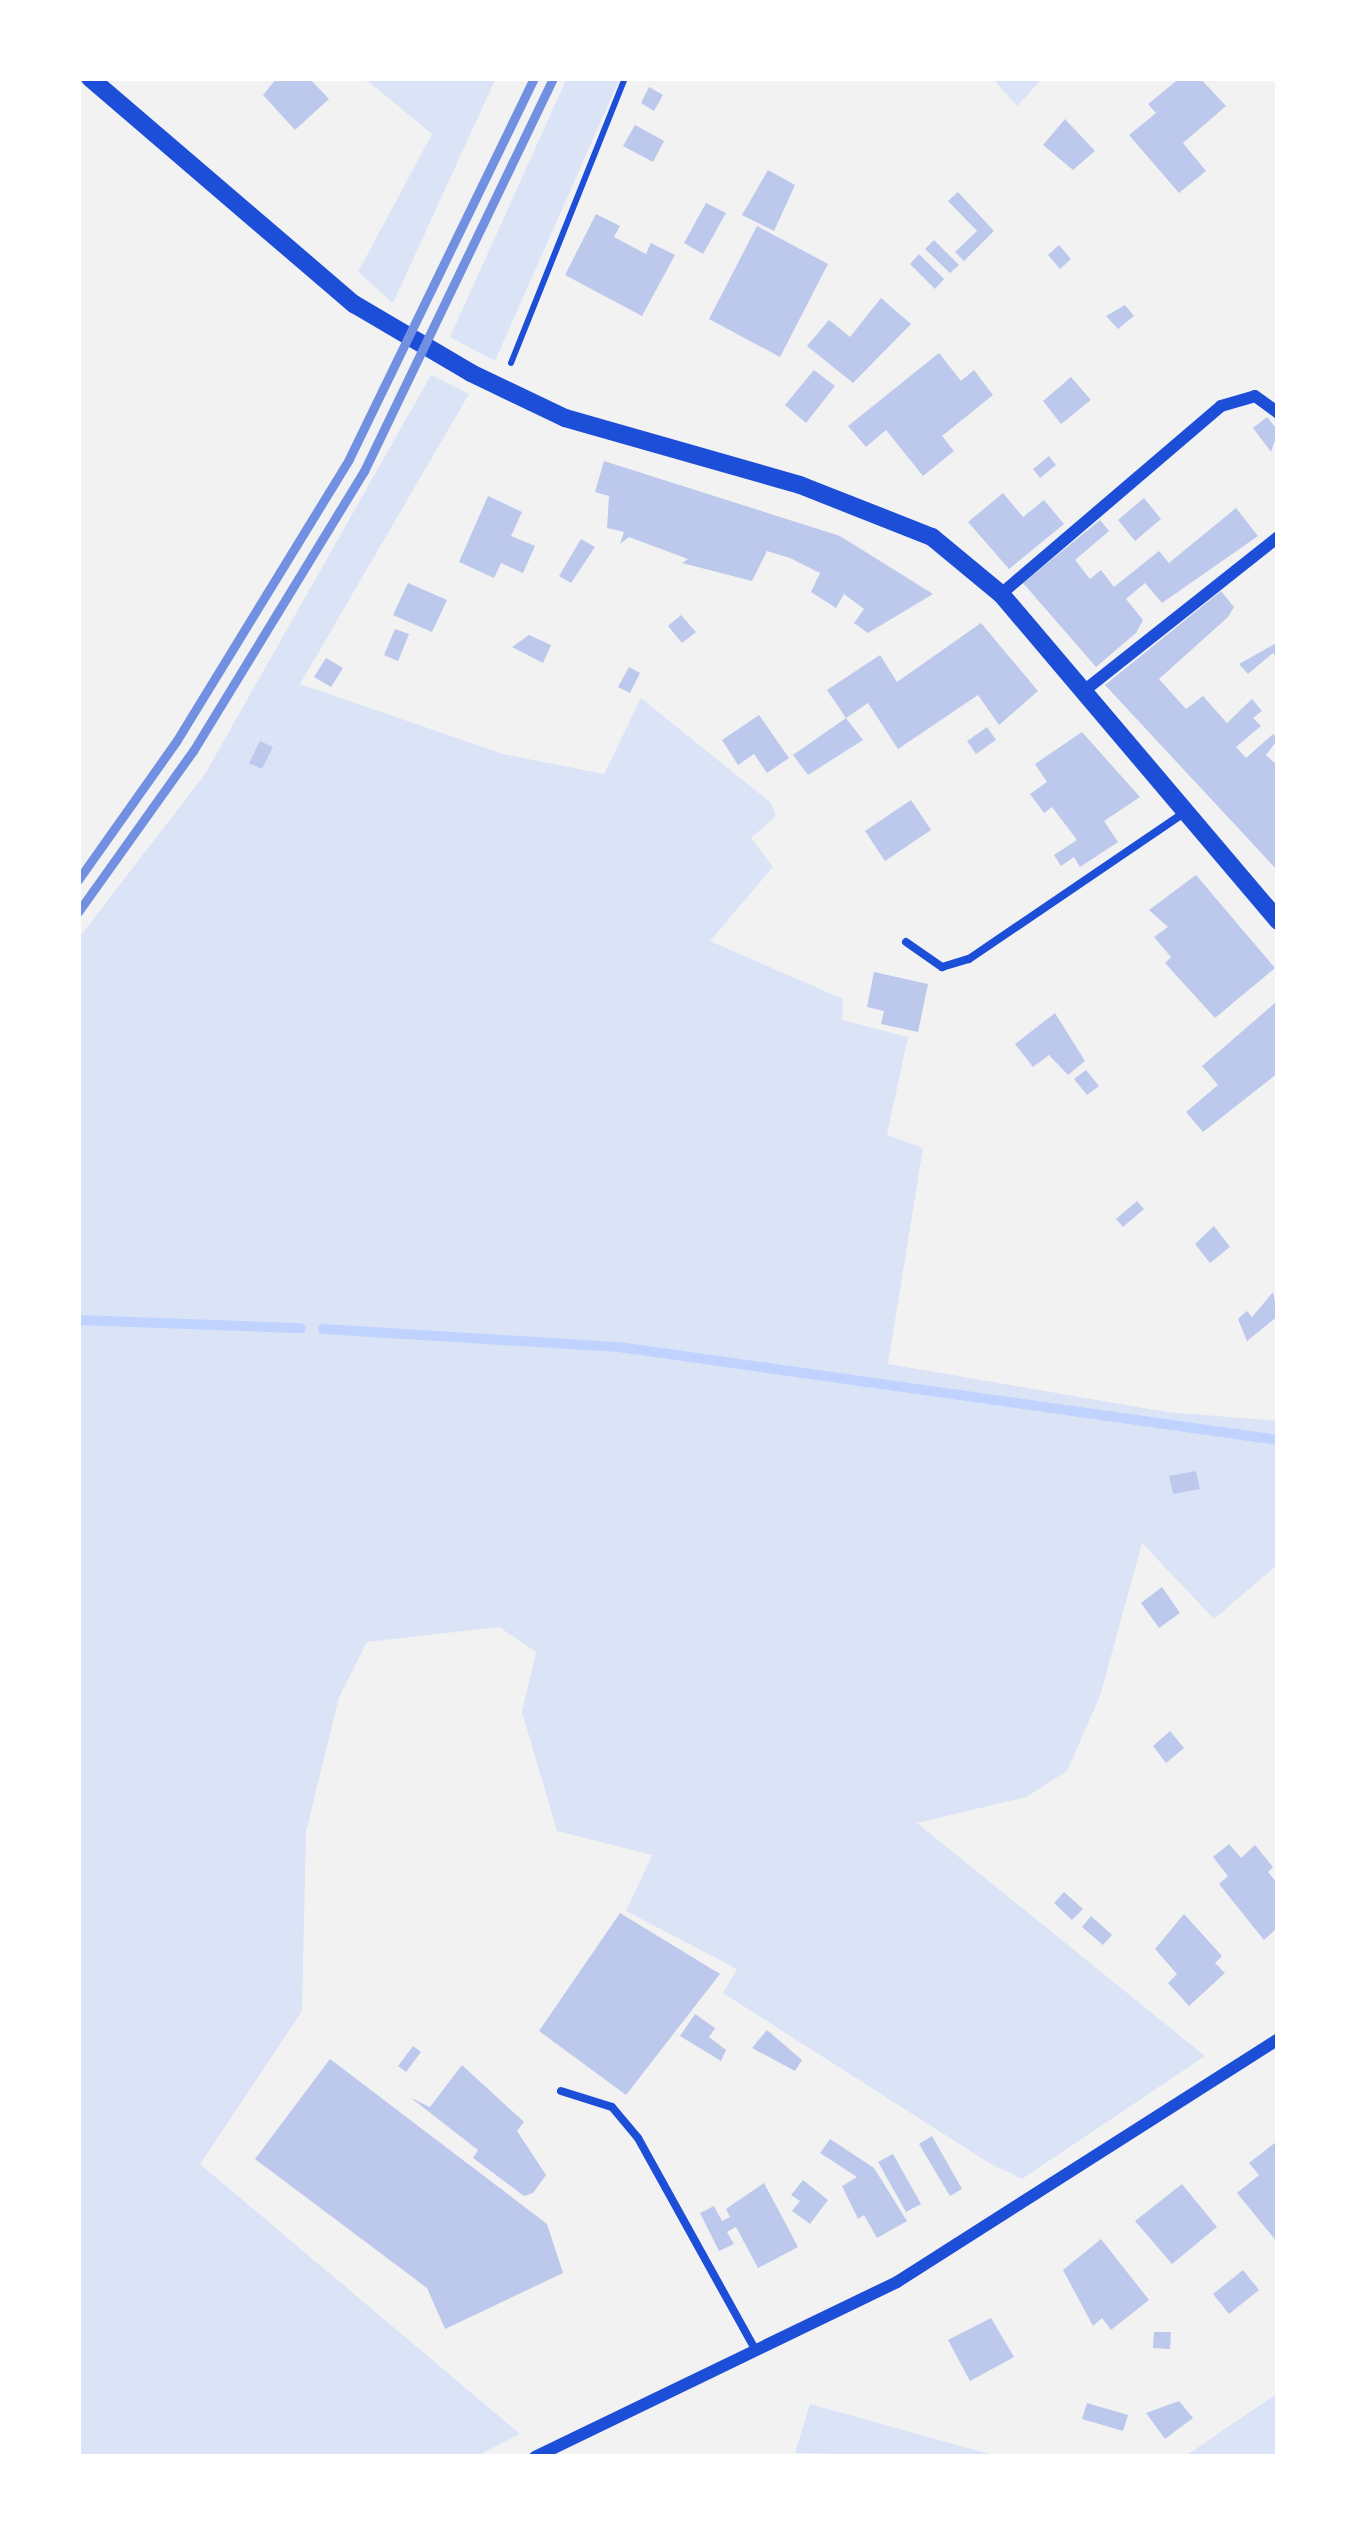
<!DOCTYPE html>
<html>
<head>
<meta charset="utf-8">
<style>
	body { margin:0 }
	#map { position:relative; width:1356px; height:2535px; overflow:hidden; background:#f2f2f2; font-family:"Noto Sans",sans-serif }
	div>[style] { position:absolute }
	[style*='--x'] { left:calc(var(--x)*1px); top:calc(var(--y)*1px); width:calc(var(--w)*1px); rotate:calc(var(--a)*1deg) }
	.green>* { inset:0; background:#dbe4f7 }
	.stream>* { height:10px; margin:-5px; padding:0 5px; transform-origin:5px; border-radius:5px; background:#bfd3fe }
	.building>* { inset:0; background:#bdc9ec }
	.path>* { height:6px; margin:-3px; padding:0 3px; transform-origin:3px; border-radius:3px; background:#1d4ed8 }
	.service>* { height:8px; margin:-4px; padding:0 4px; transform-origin:4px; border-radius:4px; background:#1d4ed8 }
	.minor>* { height:12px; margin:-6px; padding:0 6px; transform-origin:6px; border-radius:6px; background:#1d4ed8 }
	.tertiary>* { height:18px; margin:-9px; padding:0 9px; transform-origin:9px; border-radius:9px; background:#1d4ed8 }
	.rail>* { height:9px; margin:-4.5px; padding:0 4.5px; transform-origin:4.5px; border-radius:4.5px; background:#7290e2 }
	span { translate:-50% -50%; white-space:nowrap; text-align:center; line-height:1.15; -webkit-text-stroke:9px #fff; paint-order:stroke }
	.frame { position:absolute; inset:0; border:81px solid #fff; pointer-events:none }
</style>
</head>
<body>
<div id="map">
	<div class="green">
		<div style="clip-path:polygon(364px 78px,496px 78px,393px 303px,358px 272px,432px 134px)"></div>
		<div style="clip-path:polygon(567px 78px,620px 78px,495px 361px,450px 337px)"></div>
		<div style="clip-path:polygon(992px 78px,1043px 78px,1017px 106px)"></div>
		<div style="clip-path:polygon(431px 375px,469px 394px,300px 684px,503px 754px,604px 774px,641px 698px,771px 803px,776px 816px,751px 838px,773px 867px,710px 941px,843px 999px,842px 1020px,908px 1037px,887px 1135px,923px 1148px,888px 1364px,1167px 1412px,1278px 1421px,1278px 1564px,1214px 1619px,1142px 1543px,1100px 1696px,1067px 1771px,1026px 1797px,917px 1823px,1205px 2056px,1022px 2179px,989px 2163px,723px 1993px,737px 1969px,626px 1911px,652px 1855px,557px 1831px,522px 1712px,536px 1652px,499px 1627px,367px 1642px,339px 1697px,306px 1832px,302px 2011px,200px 2164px,520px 2434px,475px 2457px,78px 2457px,78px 939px,205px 774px)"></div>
		<div style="clip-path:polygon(1278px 2393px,1278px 2457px,1184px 2457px)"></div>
		<div style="clip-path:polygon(810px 2404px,1000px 2457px,795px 2453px)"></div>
	</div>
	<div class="stream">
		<div style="--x:78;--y:1320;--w:223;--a:2.1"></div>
		<div style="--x:323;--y:1329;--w:297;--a:3.5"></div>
		<div style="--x:619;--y:1347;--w:666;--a:8.03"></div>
	</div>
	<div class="building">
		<div style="clip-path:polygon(277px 78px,309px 78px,329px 99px,295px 130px,263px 95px)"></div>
		<div style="clip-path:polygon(1180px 78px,1200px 78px,1226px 106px,1183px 143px,1206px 171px,1179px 193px,1129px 135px,1156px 113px,1148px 104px)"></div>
		<div style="clip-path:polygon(649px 87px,663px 95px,654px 111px,641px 103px)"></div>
		<div style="clip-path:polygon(1065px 119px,1095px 151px,1073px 170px,1043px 145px)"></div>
		<div style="clip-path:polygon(635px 125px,664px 141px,653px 162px,623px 146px)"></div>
		<div style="clip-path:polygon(768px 170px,795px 185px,774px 231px,742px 215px)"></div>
		<div style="clip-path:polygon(958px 192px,994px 231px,964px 261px,955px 252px,977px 231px,948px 201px)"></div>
		<div style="clip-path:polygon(706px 203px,726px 213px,703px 254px,684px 243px)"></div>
		<div style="clip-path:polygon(596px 214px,620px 226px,614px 237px,646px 254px,651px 243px,675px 255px,642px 316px,565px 275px)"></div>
		<div style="clip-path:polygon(757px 226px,828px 264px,780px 357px,709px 319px)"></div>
		<div style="clip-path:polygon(934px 240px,959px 265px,950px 273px,925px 249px)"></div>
		<div style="clip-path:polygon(1059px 245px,1071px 259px,1060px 269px,1048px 255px)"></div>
		<div style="clip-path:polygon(919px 254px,944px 279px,935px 289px,910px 264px)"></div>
		<div style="clip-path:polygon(881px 298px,911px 324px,853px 383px,807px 346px,829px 320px,850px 337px)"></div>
		<div style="clip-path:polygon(1125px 305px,1134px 316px,1118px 329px,1106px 316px)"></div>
		<div style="clip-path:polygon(939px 353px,961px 381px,974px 370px,993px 395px,942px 436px,954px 451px,923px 476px,886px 430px,866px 447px,848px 426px)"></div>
		<div style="clip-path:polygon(814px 370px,835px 386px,806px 423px,785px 405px)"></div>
		<div style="clip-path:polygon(1071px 377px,1091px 400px,1061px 424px,1043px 401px)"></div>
		<div style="clip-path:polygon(1267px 417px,1278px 431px,1271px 452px,1253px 428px)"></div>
		<div style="clip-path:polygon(1049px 456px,1056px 465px,1040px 478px,1033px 469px)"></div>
		<div style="clip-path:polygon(604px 461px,840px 536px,933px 594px,868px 633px,854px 623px,864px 609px,844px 594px,836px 608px,811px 592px,820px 573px,790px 558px,767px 551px,752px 581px,682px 563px,688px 559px,629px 537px,620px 544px,624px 532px,607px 528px,609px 496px,595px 492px)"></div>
		<div style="clip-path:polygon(1003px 493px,1023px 517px,1044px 500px,1064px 524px,1009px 569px,968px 522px)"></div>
		<div style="clip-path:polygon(488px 496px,522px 512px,511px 536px,535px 546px,523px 573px,501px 563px,494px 578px,459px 562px)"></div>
		<div style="clip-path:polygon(1144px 498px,1161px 519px,1135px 541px,1118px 520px)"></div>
		<div style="clip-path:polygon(1236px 508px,1258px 536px,1162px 603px,1145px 583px,1126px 599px,1143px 620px,1136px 633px,1096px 667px,1023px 583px,1100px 520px,1109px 531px,1075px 560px,1090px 579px,1101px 570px,1114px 587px,1159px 551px,1169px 563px)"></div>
		<div style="clip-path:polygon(581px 539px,595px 547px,571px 583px,559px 576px)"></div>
		<div style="clip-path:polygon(408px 583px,447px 600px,432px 632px,393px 615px)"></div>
		<div style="clip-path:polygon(1221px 591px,1234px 607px,1228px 617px,1159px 679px,1186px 709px,1203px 696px,1227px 723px,1252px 699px,1262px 711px,1253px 718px,1261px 726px,1236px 747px,1246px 758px,1273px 734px,1278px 739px,1266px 755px,1278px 766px,1278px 871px,1105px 685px)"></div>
		<div style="clip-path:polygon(681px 615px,696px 632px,682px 643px,668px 626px)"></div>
		<div style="clip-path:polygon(981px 623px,1038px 691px,999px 725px,978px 695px,898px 749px,868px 703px,846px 718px,827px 690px,880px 655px,897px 682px)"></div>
		<div style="clip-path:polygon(395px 629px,409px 634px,398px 661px,384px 655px)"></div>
		<div style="clip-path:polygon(529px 635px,551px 645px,543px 663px,512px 647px)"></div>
		<div style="clip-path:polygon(1278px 642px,1278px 658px,1273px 653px,1248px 674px,1239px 664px)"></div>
		<div style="clip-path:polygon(326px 658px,343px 668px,331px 687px,314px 677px)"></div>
		<div style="clip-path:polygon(629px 667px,640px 673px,630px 693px,618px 687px)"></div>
		<div style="clip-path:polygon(759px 715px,789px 758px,767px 773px,754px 754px,738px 765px,722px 740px)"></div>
		<div style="clip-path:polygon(846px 718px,863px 740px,808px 775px,793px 755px)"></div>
		<div style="clip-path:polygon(987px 727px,996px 740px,976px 754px,967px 741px)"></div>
		<div style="clip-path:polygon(1082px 732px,1140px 797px,1104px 821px,1118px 842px,1080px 867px,1074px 857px,1061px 866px,1054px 855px,1077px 840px,1052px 807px,1044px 813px,1030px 794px,1047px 782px,1035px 764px)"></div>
		<div style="clip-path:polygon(260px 741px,273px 747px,262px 769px,249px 763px)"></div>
		<div style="clip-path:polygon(911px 800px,931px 830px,885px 861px,865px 831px)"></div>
		<div style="clip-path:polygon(1196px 875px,1275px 968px,1215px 1018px,1165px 963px,1171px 957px,1154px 937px,1168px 927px,1149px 910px)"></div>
		<div style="clip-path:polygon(874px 972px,928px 984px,918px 1032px,881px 1024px,884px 1011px,867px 1007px)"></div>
		<div style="clip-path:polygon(1275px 1003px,1278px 1073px,1203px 1132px,1186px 1112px,1218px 1085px,1202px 1066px)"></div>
		<div style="clip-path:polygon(1055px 1013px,1085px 1061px,1068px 1075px,1049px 1055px,1033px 1067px,1015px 1044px)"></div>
		<div style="clip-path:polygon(1086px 1070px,1099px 1086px,1087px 1095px,1074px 1079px)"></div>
		<div style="clip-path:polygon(1137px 1201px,1144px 1209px,1123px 1227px,1116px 1219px)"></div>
		<div style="clip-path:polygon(1214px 1226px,1230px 1247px,1210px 1263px,1195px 1244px)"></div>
		<div style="clip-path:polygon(1273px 1292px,1278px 1316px,1247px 1341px,1238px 1319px,1247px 1311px,1252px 1317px)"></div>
		<div style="clip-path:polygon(1196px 1471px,1200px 1489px,1173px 1494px,1169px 1476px)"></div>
		<div style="clip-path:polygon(1162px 1587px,1180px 1613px,1159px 1628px,1141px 1603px)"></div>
		<div style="clip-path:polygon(1170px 1731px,1184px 1748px,1166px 1763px,1153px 1746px)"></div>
		<div style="clip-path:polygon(1229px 1844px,1241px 1858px,1255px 1845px,1273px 1867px,1268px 1872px,1278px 1884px,1278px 1927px,1264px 1940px,1219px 1884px,1228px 1876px,1213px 1857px)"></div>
		<div style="clip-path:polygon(1064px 1892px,1083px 1909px,1072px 1920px,1054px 1903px)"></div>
		<div style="clip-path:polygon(620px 1913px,720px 1974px,626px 2095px,539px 2031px)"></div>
		<div style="clip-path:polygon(1184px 1914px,1222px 1956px,1215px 1963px,1225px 1973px,1189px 2006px,1168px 1983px,1177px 1974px,1155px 1949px)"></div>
		<div style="clip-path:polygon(1091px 1916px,1112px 1935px,1103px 1945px,1082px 1927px)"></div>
		<div style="clip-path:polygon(695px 2014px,715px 2028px,709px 2037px,726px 2050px,721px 2061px,680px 2036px)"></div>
		<div style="clip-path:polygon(767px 2030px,802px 2060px,795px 2071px,752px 2048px)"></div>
		<div style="clip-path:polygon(413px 2046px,421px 2052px,406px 2072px,398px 2066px)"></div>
		<div style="clip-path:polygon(330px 2059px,547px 2224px,563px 2273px,445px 2329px,427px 2288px,255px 2159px)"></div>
		<div style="clip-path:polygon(462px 2065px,524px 2122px,517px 2131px,546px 2175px,533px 2193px,524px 2196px,473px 2158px,478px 2150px,411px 2098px,430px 2107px)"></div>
		<div style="clip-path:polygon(932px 2136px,962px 2189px,950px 2196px,919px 2144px)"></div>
		<div style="clip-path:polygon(830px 2139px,874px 2168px,907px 2221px,877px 2238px,864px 2215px,858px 2219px,842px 2186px,857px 2177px,820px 2153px)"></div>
		<div style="clip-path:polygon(1276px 2142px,1278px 2144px,1278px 2243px,1237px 2193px,1259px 2175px,1249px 2163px)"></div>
		<div style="clip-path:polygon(893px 2154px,921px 2204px,906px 2212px,878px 2162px)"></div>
		<div style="clip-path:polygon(803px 2180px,828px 2200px,810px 2224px,792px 2211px,800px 2201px,791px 2195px)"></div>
		<div style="clip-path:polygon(764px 2183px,798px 2247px,758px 2268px,736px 2227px,727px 2232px,734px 2244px,719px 2251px,700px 2213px,714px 2206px,722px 2221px,730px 2217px,726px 2209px)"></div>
		<div style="clip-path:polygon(1182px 2184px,1217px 2227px,1172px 2264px,1135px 2221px)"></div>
		<div style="clip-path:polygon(1101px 2239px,1149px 2300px,1111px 2330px,1102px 2318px,1093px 2326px,1063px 2270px)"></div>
		<div style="clip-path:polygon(1243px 2270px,1259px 2290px,1229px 2314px,1213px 2294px)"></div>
		<div style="clip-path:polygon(991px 2318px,1014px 2357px,970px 2381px,948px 2340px)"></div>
		<div style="clip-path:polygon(1154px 2332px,1171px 2332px,1170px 2349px,1153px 2348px)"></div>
		<div style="clip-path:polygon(1179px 2401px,1193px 2418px,1165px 2439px,1146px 2413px)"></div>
		<div style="clip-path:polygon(1087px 2403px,1128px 2415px,1123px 2431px,1082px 2419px)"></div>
	</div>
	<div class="path">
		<div style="--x:511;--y:363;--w:307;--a:-68.2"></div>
	</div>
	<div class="service">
		<div style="--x:906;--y:942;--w:44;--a:34.8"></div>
		<div style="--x:942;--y:967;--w:28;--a:-17"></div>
		<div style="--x:969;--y:959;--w:260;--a:-34.2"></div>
		<div style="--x:561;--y:2091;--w:53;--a:17.4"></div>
		<div style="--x:612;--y:2107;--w:40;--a:50"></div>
		<div style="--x:638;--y:2138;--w:244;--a:61"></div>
	</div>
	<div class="minor">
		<div style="--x:1001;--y:594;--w:289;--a:-40.5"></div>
		<div style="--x:1221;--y:406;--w:35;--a:-16"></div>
		<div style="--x:1255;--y:396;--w:29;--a:36"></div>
		<div style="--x:1085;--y:690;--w:246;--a:-38.4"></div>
		<div style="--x:535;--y:2457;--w:402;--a:-25.8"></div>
		<div style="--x:897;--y:2282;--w:452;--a:-32.5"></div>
	</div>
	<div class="tertiary">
		<div style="--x:90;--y:78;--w:348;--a:40.6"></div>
		<div style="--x:354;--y:304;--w:136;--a:30.5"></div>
		<div style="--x:471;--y:373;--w:104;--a:25.6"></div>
		<div style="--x:565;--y:418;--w:244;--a:15.9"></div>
		<div style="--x:800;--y:485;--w:142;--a:21.5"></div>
		<div style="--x:932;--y:537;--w:89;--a:39.6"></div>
		<div style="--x:1001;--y:594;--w:429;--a:49.7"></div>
	</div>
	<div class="rail">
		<div style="--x:78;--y:880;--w:171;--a:-54.7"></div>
		<div style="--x:177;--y:740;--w:329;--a:-58.5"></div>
		<div style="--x:349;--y:459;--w:424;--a:-64.1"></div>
		<div style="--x:78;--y:912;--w:198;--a:-54.5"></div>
		<div style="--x:193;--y:751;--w:328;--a:-58.6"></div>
		<div style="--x:364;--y:471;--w:436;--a:-64.3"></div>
	</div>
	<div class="frame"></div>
</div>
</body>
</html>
